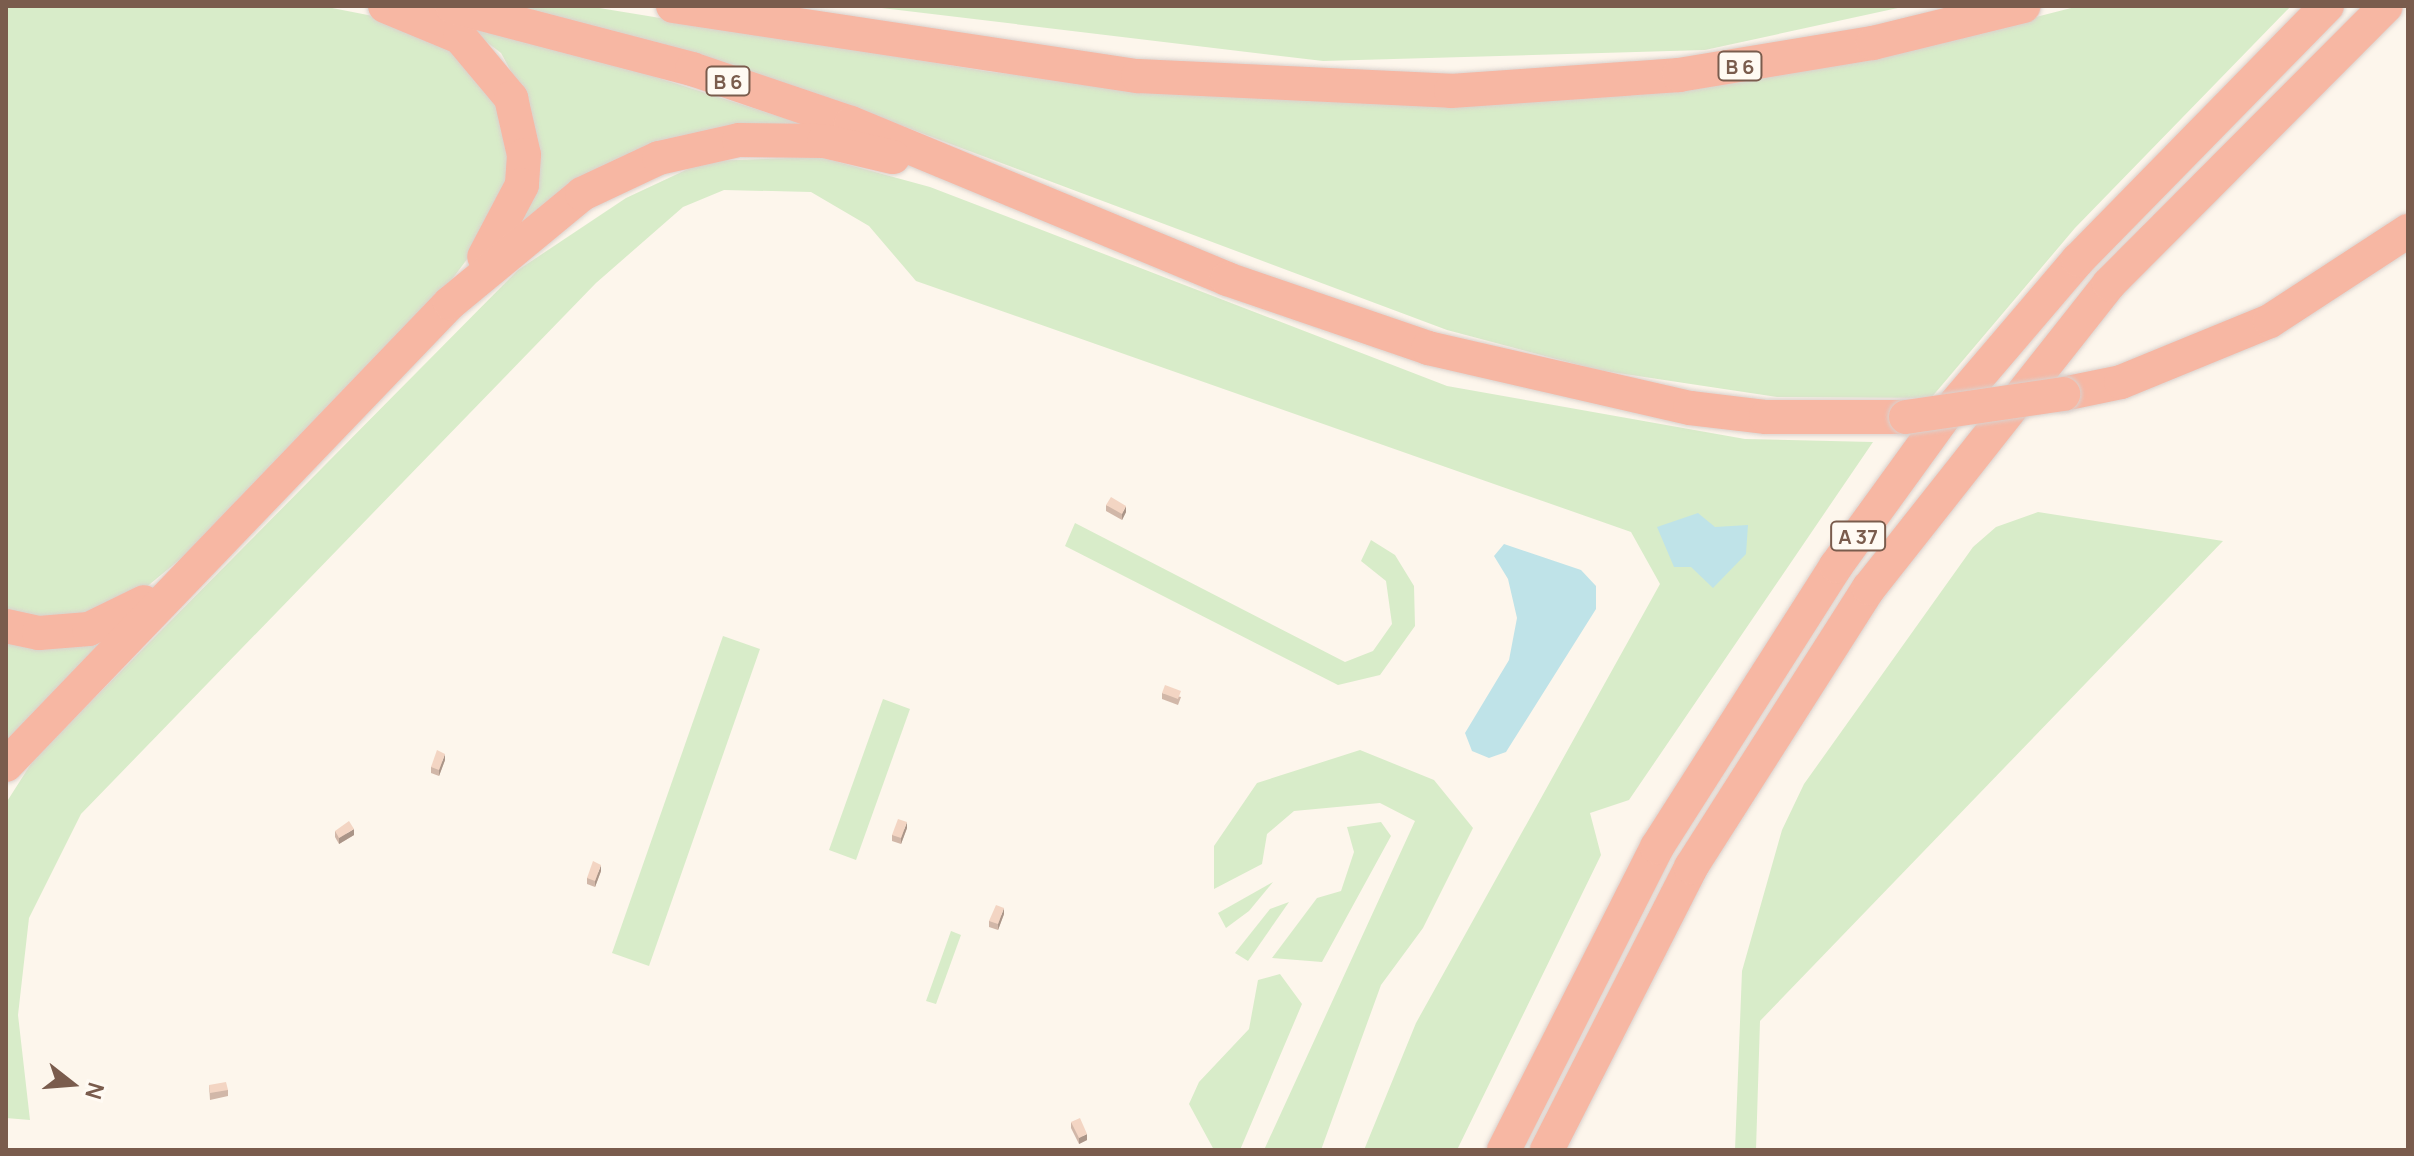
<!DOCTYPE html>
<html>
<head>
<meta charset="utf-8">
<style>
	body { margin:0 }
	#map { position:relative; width:2414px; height:1156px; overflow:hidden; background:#fdf6ec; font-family:Manrope,sans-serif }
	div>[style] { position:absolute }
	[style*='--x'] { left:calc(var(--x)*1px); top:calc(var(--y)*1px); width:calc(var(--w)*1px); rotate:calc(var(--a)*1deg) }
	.green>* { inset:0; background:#d8ecc9 }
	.water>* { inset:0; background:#bfe3e8 }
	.roads { filter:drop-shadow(0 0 2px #dad1cd) drop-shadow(0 0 2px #dad1cd) }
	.highway>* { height:34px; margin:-17px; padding:0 17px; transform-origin:17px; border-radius:17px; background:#f7b7a3 }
	.bridges { filter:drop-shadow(0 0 2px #dad1cd) drop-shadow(0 0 2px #dad1cd) }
	.highway-bridge>* { height:34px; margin:-17px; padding:0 17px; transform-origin:17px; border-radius:17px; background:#f7b7a3 }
	.wall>* { inset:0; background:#d1b7a8 }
	.shaded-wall>* { inset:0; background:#aa9588 }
	.building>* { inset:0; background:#f3d5c3 }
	span { translate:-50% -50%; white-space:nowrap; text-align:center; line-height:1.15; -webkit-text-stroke:7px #fffaf3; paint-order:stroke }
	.shield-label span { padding:2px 6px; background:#fffaf3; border:2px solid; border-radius:6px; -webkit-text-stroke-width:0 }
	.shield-label { font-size:20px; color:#7a5c4d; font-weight:700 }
	.frame { position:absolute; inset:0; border:8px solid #7a5c4d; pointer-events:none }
	.north { position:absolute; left:32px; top:1044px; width:80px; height:80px; -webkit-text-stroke:6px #fffaf3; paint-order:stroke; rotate:107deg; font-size:22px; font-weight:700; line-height:32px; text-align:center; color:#7a5c4d }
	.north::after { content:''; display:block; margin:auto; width:28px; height:36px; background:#7a5c4d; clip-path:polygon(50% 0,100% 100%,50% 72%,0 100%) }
</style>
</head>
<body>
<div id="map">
	<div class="green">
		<div style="clip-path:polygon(6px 6px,322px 6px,383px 18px,466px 52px,508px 124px,508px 181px,489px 230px,450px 282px,184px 556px,144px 589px,60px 623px,6px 612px)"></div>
		<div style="clip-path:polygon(516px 6px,587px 6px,991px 72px,1222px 96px,1900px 52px,2079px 6px,2291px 6px,2075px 228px,1931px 398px,1777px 397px,1598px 370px,1447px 330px,812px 92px)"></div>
		<div style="clip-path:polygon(865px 6px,1907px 6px,1705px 50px,1323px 61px)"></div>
		<div style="clip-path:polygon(464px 25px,608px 62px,822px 130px,570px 184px,519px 224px,524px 95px,501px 53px)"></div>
		<div style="clip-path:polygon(820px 157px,930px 187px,1447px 386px,1745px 439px,1873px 442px,1629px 800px,1590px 813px,1601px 855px,1457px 1150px,1364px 1150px,1416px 1023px,1660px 584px,1631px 532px,916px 281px,869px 226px,811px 192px,724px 190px,683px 207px,596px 283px,81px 814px,29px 918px,18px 1015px,30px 1120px,6px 1118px,6px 803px,34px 759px,518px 270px,626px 198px,705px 161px)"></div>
		<div style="clip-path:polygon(2038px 512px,2223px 541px,1760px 1021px,1756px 1150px,1735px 1150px,1742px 971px,1782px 830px,1804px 784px,1973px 547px,1996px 527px)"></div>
		<div style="clip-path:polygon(1075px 523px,1345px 662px,1373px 651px,1392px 624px,1386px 581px,1361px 561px,1371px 540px,1395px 555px,1414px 586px,1415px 626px,1380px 675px,1338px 685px,1065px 546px)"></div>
		<div style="clip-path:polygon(145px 602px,6px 765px,6px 626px)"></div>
		<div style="clip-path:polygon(723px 636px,760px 649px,649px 966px,612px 953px)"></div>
		<div style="clip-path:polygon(883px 699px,910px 709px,856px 860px,829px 850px)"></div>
		<div style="clip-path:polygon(1360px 750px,1434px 780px,1473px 828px,1423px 928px,1381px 985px,1321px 1150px,1264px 1150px,1415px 821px,1380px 803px,1294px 811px,1267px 834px,1262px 864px,1214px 889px,1214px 846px,1257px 783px)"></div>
		<div style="clip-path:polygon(1381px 822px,1391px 836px,1322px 962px,1272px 958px,1317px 898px,1341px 891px,1354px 852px,1347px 827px)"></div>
		<div style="clip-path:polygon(1273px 882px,1249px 911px,1226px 928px,1218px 913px)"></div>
		<div style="clip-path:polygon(1289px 902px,1248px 961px,1235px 953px,1270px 909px)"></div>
		<div style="clip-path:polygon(951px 931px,961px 935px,936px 1004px,926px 1001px)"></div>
		<div style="clip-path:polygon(1280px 974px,1302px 1004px,1240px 1150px,1214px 1150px,1189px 1104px,1199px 1082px,1249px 1029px,1258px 980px)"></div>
	</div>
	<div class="water">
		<div style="clip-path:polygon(1698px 513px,1715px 527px,1748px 525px,1746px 554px,1713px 588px,1691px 567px,1674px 567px,1657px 527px)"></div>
		<div style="clip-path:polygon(1504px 544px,1581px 570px,1596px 586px,1596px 609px,1506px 752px,1489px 758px,1472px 751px,1465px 733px,1509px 660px,1517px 618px,1508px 579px,1494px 556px)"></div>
	</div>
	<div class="roads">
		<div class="highway">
			<div style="--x:385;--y:6;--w:81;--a:22.5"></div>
			<div style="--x:460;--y:37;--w:80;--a:50.1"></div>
			<div style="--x:511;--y:98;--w:58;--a:77.2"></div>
			<div style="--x:524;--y:155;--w:30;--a:94"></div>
			<div style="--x:522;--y:185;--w:81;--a:117.8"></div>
			<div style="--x:452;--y:6;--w:248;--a:14.7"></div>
			<div style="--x:692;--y:69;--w:168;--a:18.8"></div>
			<div style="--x:851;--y:123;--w:407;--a:22.5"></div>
			<div style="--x:1227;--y:279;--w:213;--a:18.9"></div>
			<div style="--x:1428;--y:348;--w:269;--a:12.9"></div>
			<div style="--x:1690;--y:408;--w:77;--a:6.8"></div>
			<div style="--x:1766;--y:417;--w:140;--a:0"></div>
			<div style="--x:673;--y:6;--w:470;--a:8.6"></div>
			<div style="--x:1138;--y:76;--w:313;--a:2.7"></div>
			<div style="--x:1451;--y:91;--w:229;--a:-4"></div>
			<div style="--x:1679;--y:75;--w:197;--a:-9.4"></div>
			<div style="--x:1873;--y:43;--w:155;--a:-13.8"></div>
			<div style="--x:2063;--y:394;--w:59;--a:-11.7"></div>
			<div style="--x:2121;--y:382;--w:161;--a:-22.3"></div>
			<div style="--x:2270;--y:321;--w:165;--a:-33.1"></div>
			<div style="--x:6;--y:626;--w:34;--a:12"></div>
			<div style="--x:39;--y:633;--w:50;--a:-4.6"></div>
			<div style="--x:89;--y:629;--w:61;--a:-26.1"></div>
			<div style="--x:6;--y:765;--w:641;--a:-46.14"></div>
			<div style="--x:450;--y:303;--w:171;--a:-39.5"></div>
			<div style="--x:582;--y:194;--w:85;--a:-25.1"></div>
			<div style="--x:659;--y:158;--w:82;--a:-12.7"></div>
			<div style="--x:739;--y:140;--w:85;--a:0.7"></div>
			<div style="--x:824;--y:141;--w:71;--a:13.1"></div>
			<div style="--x:1504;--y:1150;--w:339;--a:-63.2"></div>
			<div style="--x:1657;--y:847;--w:333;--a:-57.5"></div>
			<div style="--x:1836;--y:566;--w:183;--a:-54.1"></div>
			<div style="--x:1943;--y:418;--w:208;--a:-49.5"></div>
			<div style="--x:2078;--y:260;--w:356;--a:-45.6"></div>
			<div style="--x:1547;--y:1150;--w:318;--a:-63"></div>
			<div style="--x:1691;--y:867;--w:331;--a:-57.5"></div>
			<div style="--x:1869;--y:588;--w:387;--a:-51.7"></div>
			<div style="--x:2109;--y:284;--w:392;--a:-45.1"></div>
		</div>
	</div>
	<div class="bridges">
		<div class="highway-bridge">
			<div style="--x:1906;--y:417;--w:159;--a:-8.3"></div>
		</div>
	</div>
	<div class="wall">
		<div style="clip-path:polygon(1106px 505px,1126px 512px,1122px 520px,1106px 511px)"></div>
		<div style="clip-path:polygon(1162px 693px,1181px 697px,1178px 705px,1162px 699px)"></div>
		<div style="clip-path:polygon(445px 760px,439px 776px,431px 773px,431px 767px)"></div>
		<div style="clip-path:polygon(907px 828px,901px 844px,892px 841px,892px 835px)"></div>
		<div style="clip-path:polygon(335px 831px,354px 835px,339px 844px,335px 837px)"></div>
		<div style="clip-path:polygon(601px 871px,595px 887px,587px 884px,587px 878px)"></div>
		<div style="clip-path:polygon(1004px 914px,998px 930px,989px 927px,989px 921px)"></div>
		<div style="clip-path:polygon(209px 1085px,228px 1090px,228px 1096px,210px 1100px)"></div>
		<div style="clip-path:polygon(1071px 1122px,1087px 1140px,1079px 1144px,1071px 1128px)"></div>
	</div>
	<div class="shaded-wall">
		<div style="clip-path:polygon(1126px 506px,1126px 512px,1122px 520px,1122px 514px)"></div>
		<div style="clip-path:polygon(445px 754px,445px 760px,439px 776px,439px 770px)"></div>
		<div style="clip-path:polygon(907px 822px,907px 828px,901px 844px,901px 838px)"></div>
		<div style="clip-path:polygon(354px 829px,354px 835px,339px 844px,339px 838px)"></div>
		<div style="clip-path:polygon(601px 865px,601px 871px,595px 887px,595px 881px)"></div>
		<div style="clip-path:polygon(1004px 908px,1004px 914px,998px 930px,998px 924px)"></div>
		<div style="clip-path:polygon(1087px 1134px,1087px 1140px,1079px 1144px,1079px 1138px)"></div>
	</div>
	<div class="building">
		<div style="clip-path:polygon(1111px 497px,1126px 506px,1122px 514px,1106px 505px)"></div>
		<div style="clip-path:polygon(1165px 685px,1181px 691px,1178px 699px,1162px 693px)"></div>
		<div style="clip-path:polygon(437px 750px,445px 754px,439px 770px,431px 767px)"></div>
		<div style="clip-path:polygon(898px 819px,907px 822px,901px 838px,892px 835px)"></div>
		<div style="clip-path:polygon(349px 821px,354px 829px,339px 838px,335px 831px)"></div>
		<div style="clip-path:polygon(593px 861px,601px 865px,595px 881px,587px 878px)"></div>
		<div style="clip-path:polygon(996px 905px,1004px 908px,998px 924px,989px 921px)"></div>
		<div style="clip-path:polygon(226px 1082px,228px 1090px,210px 1093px,209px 1085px)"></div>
		<div style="clip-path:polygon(1080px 1118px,1087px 1134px,1079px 1138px,1071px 1122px)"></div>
	</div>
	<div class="shield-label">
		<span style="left:1740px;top:66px">B 6</span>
		<span style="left:728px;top:81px">B 6</span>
		<span style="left:1858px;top:536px">A 37</span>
	</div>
	<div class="frame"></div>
	<div class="north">N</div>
</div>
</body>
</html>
